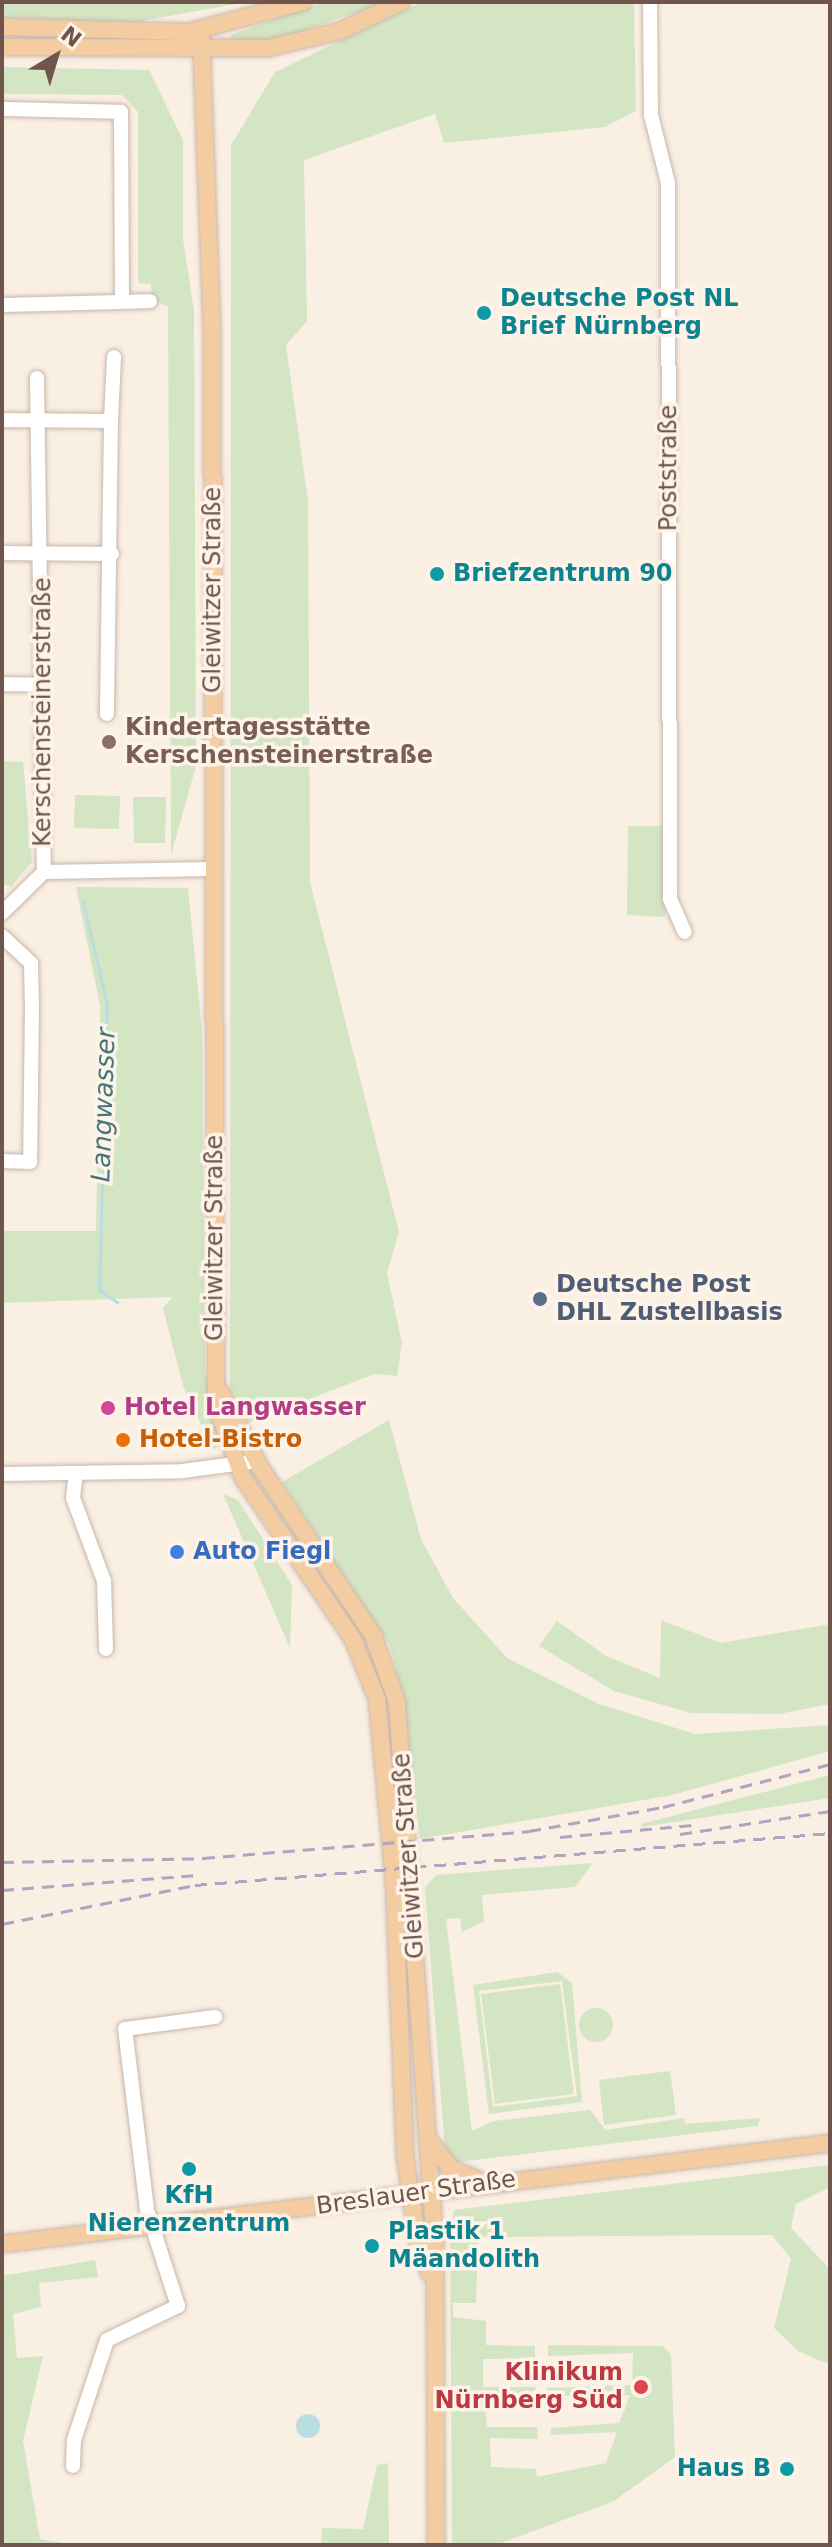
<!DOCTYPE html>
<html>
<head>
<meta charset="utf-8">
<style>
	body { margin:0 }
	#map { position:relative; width:832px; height:2547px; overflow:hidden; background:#faefe3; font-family:"DejaVu Sans",sans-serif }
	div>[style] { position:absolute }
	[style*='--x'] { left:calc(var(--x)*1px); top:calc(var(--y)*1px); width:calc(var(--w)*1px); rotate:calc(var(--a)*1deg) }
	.green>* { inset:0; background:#d4e5c3 }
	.round { border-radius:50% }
	.water>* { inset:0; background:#b9dee1 }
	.stream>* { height:3px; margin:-1.5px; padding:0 1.5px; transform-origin:1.5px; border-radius:1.5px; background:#b9dee1 }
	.roads { filter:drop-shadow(0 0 2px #c9b6aa) drop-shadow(0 0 2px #c9b6aa) }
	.minor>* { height:14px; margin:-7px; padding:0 7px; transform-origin:7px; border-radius:7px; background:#fff }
	.major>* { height:16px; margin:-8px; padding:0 8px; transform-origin:8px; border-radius:8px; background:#f3cda1 }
	.rail>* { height:3px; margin-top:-1.5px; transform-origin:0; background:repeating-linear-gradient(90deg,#b1a3c1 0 12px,transparent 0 20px) }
	.dots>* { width:22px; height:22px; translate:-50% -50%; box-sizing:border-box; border:4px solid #fdf3e8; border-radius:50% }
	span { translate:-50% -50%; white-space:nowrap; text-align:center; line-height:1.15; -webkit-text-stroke:7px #fdf3e8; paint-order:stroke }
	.culture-label { font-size:24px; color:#0d838f; font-weight:700 }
	.left { translate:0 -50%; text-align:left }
	.right { translate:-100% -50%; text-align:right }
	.street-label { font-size:24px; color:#6f554b }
	.education-label { font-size:24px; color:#785e54; font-weight:700 }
	.service-label { font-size:24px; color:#4e5e75; font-weight:700 }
	.hotel-label { font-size:24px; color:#b23c85; font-weight:700 }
	.food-label { font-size:24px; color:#c56008; font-weight:700 }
	.shop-label { font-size:24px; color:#366cbe; font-weight:700 }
	.health-label { font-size:24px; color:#be3a42; font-weight:700 }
	.water-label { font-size:26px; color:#44757a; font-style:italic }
	.frame { position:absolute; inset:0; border:4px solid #6f554b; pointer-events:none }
	.north { position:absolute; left:16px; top:16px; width:80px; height:80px; -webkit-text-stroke:6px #fdf3e8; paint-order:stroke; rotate:38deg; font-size:22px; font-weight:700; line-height:32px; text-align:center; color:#6f554b }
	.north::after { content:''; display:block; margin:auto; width:28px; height:36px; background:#6f554b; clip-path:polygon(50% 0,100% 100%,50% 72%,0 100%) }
</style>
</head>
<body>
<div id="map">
	<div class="green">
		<div style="clip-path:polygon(2px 2px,247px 2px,130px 23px,2px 18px)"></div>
		<div style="clip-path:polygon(324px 2px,386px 2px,271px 42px,232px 44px,230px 35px)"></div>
		<div style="clip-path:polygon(421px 2px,634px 2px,636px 111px,605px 127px,444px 143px,435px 114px,304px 160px,307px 321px,286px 345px,308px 501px,310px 882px,399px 1232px,387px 1273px,402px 1343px,397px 1376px,374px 1374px,248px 1423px,230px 1389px,231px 145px,275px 72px)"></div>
		<div style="clip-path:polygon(2px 67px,149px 70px,183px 140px,183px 239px,194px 310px,196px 766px,171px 855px,168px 307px,152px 299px,151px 284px,138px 283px,138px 112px,122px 95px,2px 94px)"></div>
		<div style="clip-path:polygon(2px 761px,23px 762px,32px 862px,11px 887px,2px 883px)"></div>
		<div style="clip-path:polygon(75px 795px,120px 796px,119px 829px,74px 828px)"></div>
		<div style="clip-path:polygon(133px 797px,166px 797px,165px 843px,134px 843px)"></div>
		<div style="clip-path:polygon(628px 826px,664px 826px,665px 917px,627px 915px)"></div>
		<div style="clip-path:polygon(76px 887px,188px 888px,202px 1030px,205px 1371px,220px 1445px,213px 1450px,183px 1386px,163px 1308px,173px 1297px,2px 1303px,2px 1231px,96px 1231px,100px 1006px)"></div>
		<div style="clip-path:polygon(389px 1420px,421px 1539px,453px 1598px,507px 1658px,599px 1704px,695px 1734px,830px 1725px,830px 1751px,672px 1795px,420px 1839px,403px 1694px,389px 1644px,282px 1482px)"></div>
		<div style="clip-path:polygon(223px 1494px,238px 1500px,292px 1585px,290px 1648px)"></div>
		<div style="clip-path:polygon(661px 1620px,721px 1643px,830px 1624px,830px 1704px,779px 1714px,691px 1713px,614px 1691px,539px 1646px,557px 1621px,606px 1656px,660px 1678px)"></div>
		<div style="clip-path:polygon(830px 1775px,830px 1798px,642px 1827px,641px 1824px)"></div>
		<div style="clip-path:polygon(593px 1863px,575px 1887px,482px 1895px,484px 1921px,462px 1932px,460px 1918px,446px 1919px,472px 2131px,494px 2121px,590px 2110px,606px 2130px,684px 2118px,685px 2124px,760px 2118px,758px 2126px,458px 2162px,445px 2150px,425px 1888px,436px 1875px)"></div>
		<div style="clip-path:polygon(evenodd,557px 1972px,572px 1983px,582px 2102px,489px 2114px,473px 1985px,557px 1972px,562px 1981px,577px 2096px,493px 2107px,479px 1991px,562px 1981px)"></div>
		<div style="clip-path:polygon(560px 1984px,574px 2094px,495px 2104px,481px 1994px)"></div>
		<div class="round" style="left:579px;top:2008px;width:34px;height:34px"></div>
		<div style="clip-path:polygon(670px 2071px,676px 2115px,604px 2125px,599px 2080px)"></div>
		<div style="clip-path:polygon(830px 2165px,830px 2187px,796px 2204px,791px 2228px,830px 2269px,830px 2365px,798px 2351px,774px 2328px,791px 2259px,772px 2235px,478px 2237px,476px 2303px,453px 2303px,453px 2317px,486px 2321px,486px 2345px,535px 2346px,535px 2359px,483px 2359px,483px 2387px,536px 2387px,536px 2398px,485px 2400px,487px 2427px,537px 2427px,538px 2439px,490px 2438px,491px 2467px,536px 2469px,537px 2477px,606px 2463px,617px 2432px,551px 2435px,551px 2428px,619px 2423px,630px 2395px,547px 2396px,547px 2388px,632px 2385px,633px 2353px,548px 2356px,548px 2345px,663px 2346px,671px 2355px,675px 2457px,614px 2501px,496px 2545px,452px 2545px,450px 2229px,454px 2210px)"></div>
		<div style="clip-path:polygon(95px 2260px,98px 2277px,39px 2283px,41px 2307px,13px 2314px,17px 2358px,43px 2356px,23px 2441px,40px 2539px,74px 2545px,2px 2545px,2px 2276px)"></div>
		<div style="clip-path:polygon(388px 2463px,389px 2545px,321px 2545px,322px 2528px,363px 2529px,377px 2465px)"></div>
	</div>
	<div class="water">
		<div class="round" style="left:296px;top:2414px;width:24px;height:24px"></div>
	</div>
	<div class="stream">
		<div style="--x:83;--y:902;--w:106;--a:76.9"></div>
		<div style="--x:107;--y:1005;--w:285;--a:91.6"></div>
		<div style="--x:99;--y:1290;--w:22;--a:34"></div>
	</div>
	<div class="roads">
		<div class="minor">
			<div style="--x:650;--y:2;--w:113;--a:89.5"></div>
			<div style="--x:651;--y:115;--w:70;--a:76"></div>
			<div style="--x:668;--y:183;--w:716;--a:89.84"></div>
			<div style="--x:670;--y:899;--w:36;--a:66"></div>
			<div style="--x:2;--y:109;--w:119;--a:1.4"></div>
			<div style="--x:121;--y:112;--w:189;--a:89.7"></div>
			<div style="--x:2;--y:305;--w:148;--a:-1.5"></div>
			<div style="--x:37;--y:378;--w:494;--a:89.2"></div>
			<div style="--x:2;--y:420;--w:109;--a:0.5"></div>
			<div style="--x:111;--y:421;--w:293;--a:90.8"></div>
			<div style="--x:111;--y:421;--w:64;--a:-87.3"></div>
			<div style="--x:2;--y:553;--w:110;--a:0.5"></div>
			<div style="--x:2;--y:684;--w:39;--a:1"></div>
			<div style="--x:2;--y:913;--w:59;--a:-44.3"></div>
			<div style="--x:44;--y:872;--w:168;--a:-1"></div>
			<div style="--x:2;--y:936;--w:40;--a:43"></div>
			<div style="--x:31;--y:963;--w:43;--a:88.7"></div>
			<div style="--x:32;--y:1006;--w:156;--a:90.7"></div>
			<div style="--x:30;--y:1162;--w:28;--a:-178"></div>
			<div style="--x:76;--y:1473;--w:25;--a:97"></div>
			<div style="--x:73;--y:1498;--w:89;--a:69.5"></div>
			<div style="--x:104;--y:1581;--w:68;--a:88.3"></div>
			<div style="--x:2;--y:1474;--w:181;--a:-0.9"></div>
			<div style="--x:183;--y:1471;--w:75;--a:-7.7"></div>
			<div style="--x:73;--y:2466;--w:26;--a:-88"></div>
			<div style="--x:74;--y:2440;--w:105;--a:-71.7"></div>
			<div style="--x:107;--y:2340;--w:79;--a:-25.6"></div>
			<div style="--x:178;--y:2306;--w:101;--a:-107.9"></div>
			<div style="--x:147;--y:2210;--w:182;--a:-96.9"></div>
			<div style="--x:125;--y:2029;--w:91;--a:-7.6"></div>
		</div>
		<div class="major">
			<div style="--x:2;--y:27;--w:187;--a:1.5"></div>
			<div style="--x:189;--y:32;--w:118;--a:-14.7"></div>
			<div style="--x:201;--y:31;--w:305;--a:87.9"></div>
			<div style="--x:212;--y:336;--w:1069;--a:89.79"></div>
			<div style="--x:216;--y:1405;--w:78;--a:69.7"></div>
			<div style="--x:243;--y:1478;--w:195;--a:55.7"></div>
			<div style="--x:353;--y:1639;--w:65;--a:68.2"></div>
			<div style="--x:377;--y:1699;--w:182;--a:84.6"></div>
			<div style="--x:394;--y:1880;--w:276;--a:87.7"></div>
			<div style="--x:405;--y:2156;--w:88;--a:81.5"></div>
			<div style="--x:418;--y:2243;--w:33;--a:69"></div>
			<div style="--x:2;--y:47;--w:266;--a:0.2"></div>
			<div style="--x:268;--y:48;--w:74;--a:-13.3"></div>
			<div style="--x:340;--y:31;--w:68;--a:-25.4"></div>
			<div style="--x:220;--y:1391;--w:86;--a:62.2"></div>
			<div style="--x:260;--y:1467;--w:202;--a:56.1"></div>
			<div style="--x:373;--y:1635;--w:71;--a:70.3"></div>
			<div style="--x:397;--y:1702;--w:543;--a:85.99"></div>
			<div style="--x:435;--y:2244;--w:301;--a:89.8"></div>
			<div style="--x:430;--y:2141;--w:34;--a:53"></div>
			<div style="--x:450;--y:2168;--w:39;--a:23"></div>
			<div style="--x:2;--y:2244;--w:834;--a:-6.95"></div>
		</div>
	</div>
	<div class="rail">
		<div style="--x:680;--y:1834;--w:152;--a:-8.7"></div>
		<div style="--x:560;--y:1837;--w:133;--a:-5.2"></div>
		<div style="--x:2;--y:1862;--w:201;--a:-1.1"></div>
		<div style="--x:203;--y:1858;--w:327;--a:-4.7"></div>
		<div style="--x:529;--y:1831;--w:136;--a:-10.2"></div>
		<div style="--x:663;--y:1807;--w:172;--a:-14.4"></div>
		<div style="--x:2;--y:1890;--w:196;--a:-4.4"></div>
		<div style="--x:2;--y:1924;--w:197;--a:-11.4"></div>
		<div style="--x:195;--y:1885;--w:637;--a:-4.68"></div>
	</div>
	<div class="dots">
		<div style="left:484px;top:313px;background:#0f9aa8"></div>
		<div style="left:437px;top:574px;background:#0f9aa8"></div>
		<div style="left:109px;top:742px;background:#8d6e63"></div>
		<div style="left:540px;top:1299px;background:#5c6f8a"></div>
		<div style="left:108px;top:1408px;background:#d1479c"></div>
		<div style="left:123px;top:1440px;background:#e8710a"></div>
		<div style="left:177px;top:1552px;background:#3f7fe0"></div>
		<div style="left:189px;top:2169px;background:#0f9aa8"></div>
		<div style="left:372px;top:2246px;background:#0f9aa8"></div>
		<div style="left:641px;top:2387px;background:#e0444e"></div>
		<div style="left:787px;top:2469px;background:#0f9aa8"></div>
	</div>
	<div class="culture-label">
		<span class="left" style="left:500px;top:313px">Deutsche Post NL<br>Brief Nürnberg</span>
		<span class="left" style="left:453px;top:574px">Briefzentrum 90</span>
		<span style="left:189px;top:2210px">KfH<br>Nierenzentrum</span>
		<span class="left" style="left:388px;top:2246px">Plastik 1<br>Mäandolith</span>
		<span class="right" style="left:771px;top:2469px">Haus B</span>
	</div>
	<div class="street-label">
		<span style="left:669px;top:468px;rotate:-90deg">Poststraße</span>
		<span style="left:213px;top:590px;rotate:-90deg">Gleiwitzer Straße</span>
		<span style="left:43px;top:712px;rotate:-90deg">Kerschensteinerstraße</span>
		<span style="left:215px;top:1238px;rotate:-90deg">Gleiwitzer Straße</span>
		<span style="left:409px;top:1856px;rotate:-94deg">Gleiwitzer Straße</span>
		<span style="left:416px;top:2193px;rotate:-8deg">Breslauer Straße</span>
	</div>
	<div class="education-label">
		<span class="left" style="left:125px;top:742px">Kindertagesstätte<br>Kerschensteinerstraße</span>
	</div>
	<div class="service-label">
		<span class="left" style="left:556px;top:1299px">Deutsche Post<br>DHL Zustellbasis</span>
	</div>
	<div class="hotel-label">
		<span class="left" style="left:124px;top:1408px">Hotel Langwasser</span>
	</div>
	<div class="food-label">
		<span class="left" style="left:139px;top:1440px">Hotel-Bistro</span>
	</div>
	<div class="shop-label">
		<span class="left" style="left:193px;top:1552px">Auto Fiegl</span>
	</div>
	<div class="health-label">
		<span class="right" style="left:623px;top:2387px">Klinikum<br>Nürnberg Süd</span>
	</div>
	<div class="water-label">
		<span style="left:104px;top:1105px;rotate:-88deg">Langwasser</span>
	</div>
	<div class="frame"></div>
	<div class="north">N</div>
</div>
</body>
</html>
